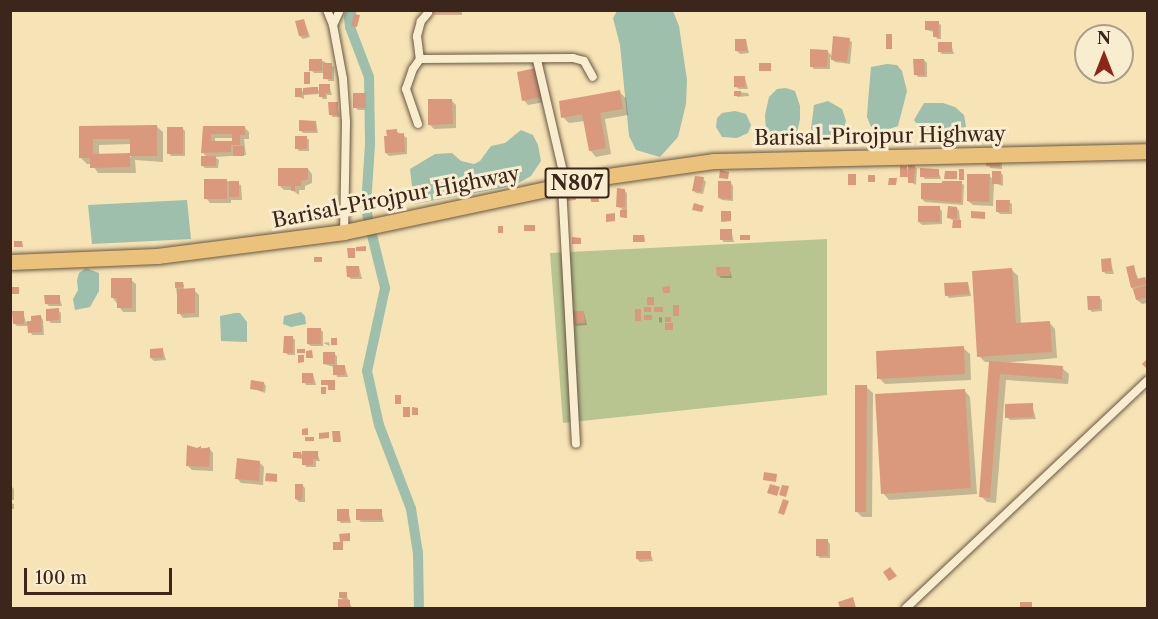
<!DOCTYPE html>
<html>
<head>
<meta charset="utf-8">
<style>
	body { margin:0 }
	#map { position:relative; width:1158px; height:619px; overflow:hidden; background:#f6e4b6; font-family:"Libre Caslon Text",serif }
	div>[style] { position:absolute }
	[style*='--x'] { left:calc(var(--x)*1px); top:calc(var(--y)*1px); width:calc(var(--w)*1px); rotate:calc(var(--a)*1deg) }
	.green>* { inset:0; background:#b8c591 }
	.water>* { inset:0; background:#9dbfab }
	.shadow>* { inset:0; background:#0003 }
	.canal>* { height:10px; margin:-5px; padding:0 5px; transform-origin:5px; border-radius:5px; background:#9dbfab }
	.building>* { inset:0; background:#da997d }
	.roads { filter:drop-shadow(0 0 2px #6a5642) drop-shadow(0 0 2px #6a5642) }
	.street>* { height:8px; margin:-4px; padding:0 4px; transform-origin:4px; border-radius:4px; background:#f9edd0 }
	.highway>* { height:15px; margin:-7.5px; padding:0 7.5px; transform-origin:7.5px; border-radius:7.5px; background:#ebc27b }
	span { translate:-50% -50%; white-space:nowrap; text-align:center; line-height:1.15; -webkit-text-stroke:6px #f9edd0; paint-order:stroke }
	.shield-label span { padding:2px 4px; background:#f9edd0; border:2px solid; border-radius:4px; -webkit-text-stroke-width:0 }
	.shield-label { font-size:20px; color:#3c261c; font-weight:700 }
	.street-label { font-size:21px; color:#3c261c }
	.frame { position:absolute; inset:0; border:12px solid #3c261c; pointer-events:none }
	.north { position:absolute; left:1074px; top:24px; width:60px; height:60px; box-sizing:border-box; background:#f9edd0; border:2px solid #ad9d88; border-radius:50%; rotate:0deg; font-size:16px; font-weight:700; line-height:24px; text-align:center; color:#3c261c }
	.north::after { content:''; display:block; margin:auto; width:21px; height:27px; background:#8f2418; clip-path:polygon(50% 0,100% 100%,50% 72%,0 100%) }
	.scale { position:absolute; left:24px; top:568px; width:148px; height:27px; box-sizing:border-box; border:3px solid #3c261c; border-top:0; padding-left:8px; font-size:18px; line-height:21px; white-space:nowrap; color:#3c261c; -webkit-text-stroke:4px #f9edd0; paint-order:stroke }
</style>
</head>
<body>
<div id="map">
	<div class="green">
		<div style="clip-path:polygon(827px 239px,827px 395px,563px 423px,550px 253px)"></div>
	</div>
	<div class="water">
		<div style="clip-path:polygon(617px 11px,673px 11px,679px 26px,687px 80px,686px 104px,678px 137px,660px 157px,636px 150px,629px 136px,620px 45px,613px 18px)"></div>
		<div style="clip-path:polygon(887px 64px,897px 65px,902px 71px,907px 91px,898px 126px,884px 131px,871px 127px,867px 117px,868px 102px,871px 67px)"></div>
		<div style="clip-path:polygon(786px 88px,795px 91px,800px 106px,800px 119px,797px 133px,783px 138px,766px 133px,765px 115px,769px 97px,777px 89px)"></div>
		<div style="clip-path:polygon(828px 101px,842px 109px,846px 121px,843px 131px,837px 137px,815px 135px,811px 129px,814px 105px)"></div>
		<div style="clip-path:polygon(924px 103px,943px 103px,955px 107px,964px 115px,966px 126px,961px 136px,943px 140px,924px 134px,914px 120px)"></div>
		<div style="clip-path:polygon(735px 111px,746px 114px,751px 125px,748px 133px,737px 138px,722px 137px,716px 127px,717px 118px,722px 113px)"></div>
		<div style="clip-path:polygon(521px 130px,533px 135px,538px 145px,541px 161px,531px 176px,513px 186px,414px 204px,410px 169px,435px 154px,452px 153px,461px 161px,474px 164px,480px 161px,491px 146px,505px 143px)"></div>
		<div style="clip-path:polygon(187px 200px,191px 239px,92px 244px,88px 205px)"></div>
		<div style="clip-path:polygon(86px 268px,99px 273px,99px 291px,90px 307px,75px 310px,73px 299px,78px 290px,77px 280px,79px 273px)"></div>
		<div style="clip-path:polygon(301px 312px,305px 316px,306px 324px,291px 327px,283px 324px,284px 316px)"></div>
		<div style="clip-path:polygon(235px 313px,240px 313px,247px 322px,247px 342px,221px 341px,220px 316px)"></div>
	</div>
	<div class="shadow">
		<div style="clip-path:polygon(432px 10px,462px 10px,462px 15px,434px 15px)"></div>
		<div style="clip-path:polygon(304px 20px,310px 37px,303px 39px,300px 36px)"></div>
		<div style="clip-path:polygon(938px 23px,941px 25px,941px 39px,937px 39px,934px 32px,927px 30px)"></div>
		<div style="clip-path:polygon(746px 40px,749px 53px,740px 54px,737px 51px)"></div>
		<div style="clip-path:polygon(849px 40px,852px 42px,850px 64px,835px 62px,830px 57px,830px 69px,814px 69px,811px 66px,827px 51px,833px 57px)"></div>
		<div style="clip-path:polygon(951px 44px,954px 54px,942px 54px,939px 51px)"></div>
		<div style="clip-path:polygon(321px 60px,334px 67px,334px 81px,328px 81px,325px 73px,314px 73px,311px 70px)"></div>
		<div style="clip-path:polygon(924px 60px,927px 63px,927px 77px,918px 77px,916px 74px)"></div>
		<div style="clip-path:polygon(535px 70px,545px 102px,528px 105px,524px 100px)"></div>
		<div style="clip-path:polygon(745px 78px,748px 89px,739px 89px,736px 87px)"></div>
		<div style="clip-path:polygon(329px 85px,332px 95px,327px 95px,327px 99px,323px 99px,320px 94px,304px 95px,304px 99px,297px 96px,301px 89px,304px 93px,317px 89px,320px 92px)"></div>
		<div style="clip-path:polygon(619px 92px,626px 98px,628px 115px,605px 119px,611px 154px,596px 157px,590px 150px,585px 121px,569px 123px,563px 117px)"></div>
		<div style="clip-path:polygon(736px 92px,748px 93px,749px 96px,737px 97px)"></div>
		<div style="clip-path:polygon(365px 94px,368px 97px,368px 110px,358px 110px,355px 107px)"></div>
		<div style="clip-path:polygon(451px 100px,456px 105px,456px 128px,434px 129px,430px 125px)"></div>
		<div style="clip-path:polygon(337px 104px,340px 117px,333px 117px,330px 114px)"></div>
		<div style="clip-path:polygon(316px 122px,318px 133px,303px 133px,300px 130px)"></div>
		<div style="clip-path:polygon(evenodd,156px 126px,163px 132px,163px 162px,135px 160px,136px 173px,98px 173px,92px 164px,87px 164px,81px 158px,81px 127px,156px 126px,131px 144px,131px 157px,99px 155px,99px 145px,131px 144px)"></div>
		<div style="clip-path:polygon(182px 128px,185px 131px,185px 156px,171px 156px,169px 153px)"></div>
		<div style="clip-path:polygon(evenodd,204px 128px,245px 128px,249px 132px,249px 139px,244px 139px,246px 155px,215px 157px,219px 160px,218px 168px,205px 168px,202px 165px,207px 157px,202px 152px,204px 128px,215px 138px,234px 138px,234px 142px,215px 142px,215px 138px)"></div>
		<div style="clip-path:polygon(396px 131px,407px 138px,407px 154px,389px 156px,386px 153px)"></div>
		<div style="clip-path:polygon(306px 137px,309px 140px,309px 151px,299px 151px,297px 148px)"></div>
		<div style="clip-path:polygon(987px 159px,1002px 162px,1002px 169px,990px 168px)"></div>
		<div style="clip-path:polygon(914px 166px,917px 169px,916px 185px,910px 182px,910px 178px,902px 176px,906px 168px,910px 171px)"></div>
		<div style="clip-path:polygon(308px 169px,312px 174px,312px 183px,305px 186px,305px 190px,299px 190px,299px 195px,292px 190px,284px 190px,279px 185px)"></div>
		<div style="clip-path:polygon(938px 170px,941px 179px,925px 179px,922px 176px)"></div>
		<div style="clip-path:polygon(1000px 172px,1003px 175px,1003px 186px,994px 183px,993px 206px,973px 205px,968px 201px,989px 176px,994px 180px)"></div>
		<div style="clip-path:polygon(703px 179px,706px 182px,703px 194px,696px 193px,693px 190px)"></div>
		<div style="clip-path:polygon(227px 181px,241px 185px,242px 200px,231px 200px,231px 203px,210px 203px,206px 198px)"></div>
		<div style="clip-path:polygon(731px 183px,733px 186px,733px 201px,722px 200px,719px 198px)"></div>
		<div style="clip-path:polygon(961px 183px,964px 185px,963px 205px,925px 202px,922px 199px)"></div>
		<div style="clip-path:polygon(624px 190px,627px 193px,627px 210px,625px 210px,627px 218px,621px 217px,622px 209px,618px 207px)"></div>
		<div style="clip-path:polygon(1009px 202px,1012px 204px,1012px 214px,1000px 214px,997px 211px)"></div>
		<div style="clip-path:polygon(939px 208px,942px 211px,942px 224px,922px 225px,919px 222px)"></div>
		<div style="clip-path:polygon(957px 208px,959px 211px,961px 228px,955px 228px,954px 221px,949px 218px)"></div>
		<div style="clip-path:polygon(731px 230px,734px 242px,724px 242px,721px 239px)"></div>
		<div style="clip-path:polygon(1110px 260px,1114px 274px,1106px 274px,1103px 271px)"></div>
		<div style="clip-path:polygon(359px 267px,362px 279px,351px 279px,348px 276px)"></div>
		<div style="clip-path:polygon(1133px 267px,1139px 280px,1145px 278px,1147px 281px,1148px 303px,1142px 304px,1137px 300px,1132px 287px)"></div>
		<div style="clip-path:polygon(729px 268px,732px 278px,721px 278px,718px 275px)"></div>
		<div style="clip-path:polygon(1012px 270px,1018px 276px,1021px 324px,1049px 322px,1055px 329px,1057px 358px,1003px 363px,1062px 368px,1069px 374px,1068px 384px,1006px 380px,996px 503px,987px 502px,981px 496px,991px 362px,985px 362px,979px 356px)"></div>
		<div style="clip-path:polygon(131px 280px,136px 284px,136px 312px,123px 312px,113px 298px)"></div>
		<div style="clip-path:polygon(183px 283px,184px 290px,194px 290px,199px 295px,199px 317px,183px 318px,179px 313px,176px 287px)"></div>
		<div style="clip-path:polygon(968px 283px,971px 296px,949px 298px,947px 295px)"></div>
		<div style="clip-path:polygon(59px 296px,62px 306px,49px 306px,46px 303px)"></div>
		<div style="clip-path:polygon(1100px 298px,1102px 300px,1102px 311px,1092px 312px,1089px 309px)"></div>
		<div style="clip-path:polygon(58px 310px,61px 313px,61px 323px,51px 323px,48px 320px)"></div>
		<div style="clip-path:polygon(23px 312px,26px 322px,33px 322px,41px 317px,43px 320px,44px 335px,32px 335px,29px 326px,17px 326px,14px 323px)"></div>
		<div style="clip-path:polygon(584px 313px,587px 325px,576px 326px,573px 323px)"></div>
		<div style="clip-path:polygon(659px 317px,662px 318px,662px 323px,659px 322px)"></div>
		<div style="clip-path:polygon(320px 329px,323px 332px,323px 343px,329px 342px,330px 346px,323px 343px,323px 346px,311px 346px,308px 344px)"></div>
		<div style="clip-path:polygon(292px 337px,295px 340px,295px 355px,288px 355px,285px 352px)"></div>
		<div style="clip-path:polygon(963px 348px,970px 354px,971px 380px,885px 384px,879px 378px)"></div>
		<div style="clip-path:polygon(163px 350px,166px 360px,154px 361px,151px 358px)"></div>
		<div style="clip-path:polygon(334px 354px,337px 356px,337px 367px,345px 367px,348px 377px,337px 377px,334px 367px,324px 364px)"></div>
		<div style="clip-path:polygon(313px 374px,316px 385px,306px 385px,304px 382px)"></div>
		<div style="clip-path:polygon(264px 383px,266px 386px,265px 393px,251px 388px)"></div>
		<div style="clip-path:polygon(866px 387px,873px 393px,872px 517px,862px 517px,856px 511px)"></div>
		<div style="clip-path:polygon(964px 390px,970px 397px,977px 494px,889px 500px,883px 493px)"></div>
		<div style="clip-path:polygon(1032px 405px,1036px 419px,1010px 420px,1007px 417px)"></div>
		<div style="clip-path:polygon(201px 448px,209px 448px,213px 453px,213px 471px,192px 470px,187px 465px)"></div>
		<div style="clip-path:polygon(301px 453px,303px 456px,317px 453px,320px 461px,316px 461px,316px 467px,306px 467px,303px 459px,294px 458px)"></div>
		<div style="clip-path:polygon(260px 463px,264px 467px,263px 485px,241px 483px,237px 478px)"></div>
		<div style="clip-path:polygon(302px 485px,305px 488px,305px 502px,299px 502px,296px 499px)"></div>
		<div style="clip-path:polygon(11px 486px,14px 489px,14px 500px,10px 500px)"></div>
		<div style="clip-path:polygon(10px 503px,14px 504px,14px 509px,10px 509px)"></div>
		<div style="clip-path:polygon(348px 510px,351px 523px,341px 523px,338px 520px)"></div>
		<div style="clip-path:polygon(381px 510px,384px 522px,361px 522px,358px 519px)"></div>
		<div style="clip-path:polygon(827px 541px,830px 544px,830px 558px,820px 558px,817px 555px)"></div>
		<div style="clip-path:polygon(650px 552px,653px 561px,640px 562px,637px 559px)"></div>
		<div style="clip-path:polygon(346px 594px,352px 608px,339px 608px,339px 601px,344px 601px,341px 598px)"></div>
	</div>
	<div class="canal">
		<div style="--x:352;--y:10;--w:8;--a:113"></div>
		<div style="--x:349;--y:17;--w:10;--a:84"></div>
		<div style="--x:350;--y:27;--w:53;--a:69.2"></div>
		<div style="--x:369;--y:77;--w:67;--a:89.1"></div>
		<div style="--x:370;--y:144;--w:62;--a:93.7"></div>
		<div style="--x:366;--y:206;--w:12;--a:81"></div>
		<div style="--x:372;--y:235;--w:55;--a:76.2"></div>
		<div style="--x:385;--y:288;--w:85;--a:102.2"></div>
		<div style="--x:367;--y:371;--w:55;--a:77.5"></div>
		<div style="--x:379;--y:425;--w:90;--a:69.1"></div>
		<div style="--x:411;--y:509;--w:45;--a:81"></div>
		<div style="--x:418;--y:553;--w:55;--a:89"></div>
	</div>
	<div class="building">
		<div style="clip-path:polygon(430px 10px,460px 10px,460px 13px,430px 13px)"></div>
		<div style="clip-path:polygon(354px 14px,360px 15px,357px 27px,351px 26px)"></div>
		<div style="clip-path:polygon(304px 19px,308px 35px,299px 36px,295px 21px)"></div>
		<div style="clip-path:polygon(925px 21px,939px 21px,939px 37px,933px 37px,933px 30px,925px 30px)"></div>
		<div style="clip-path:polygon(886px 34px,892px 34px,892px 49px,886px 49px)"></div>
		<div style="clip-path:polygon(833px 36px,850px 38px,847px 62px,831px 60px)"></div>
		<div style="clip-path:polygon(735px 39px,746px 39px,747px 51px,735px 51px)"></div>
		<div style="clip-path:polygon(938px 42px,952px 42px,952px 52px,938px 52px)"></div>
		<div style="clip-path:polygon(810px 49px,828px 50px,827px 67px,810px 67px)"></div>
		<div style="clip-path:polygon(309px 59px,322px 59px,322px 71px,309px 71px)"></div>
		<div style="clip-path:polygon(913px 59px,924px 59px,925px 75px,914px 75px)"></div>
		<div style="clip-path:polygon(323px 63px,332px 63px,332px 79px,323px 79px)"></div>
		<div style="clip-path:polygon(759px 63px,771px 63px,771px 71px,759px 71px)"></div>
		<div style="clip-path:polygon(536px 68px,542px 97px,522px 101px,517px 72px)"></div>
		<div style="clip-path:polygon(304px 72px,310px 72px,310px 84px,304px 84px)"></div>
		<div style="clip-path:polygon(734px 76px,745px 76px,745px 87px,734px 87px)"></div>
		<div style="clip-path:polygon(319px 84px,330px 84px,330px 93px,325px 93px,325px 97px,319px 97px)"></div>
		<div style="clip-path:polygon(313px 87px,318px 87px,318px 93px,303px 95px,303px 88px)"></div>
		<div style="clip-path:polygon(295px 88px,302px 88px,302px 97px,295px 97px)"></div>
		<div style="clip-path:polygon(620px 90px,623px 109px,600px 113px,606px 148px,589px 151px,582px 114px,561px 118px,559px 101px)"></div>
		<div style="clip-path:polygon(734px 91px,741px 91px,741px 96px,734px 96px)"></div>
		<div style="clip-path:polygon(353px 93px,366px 93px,366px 108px,353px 108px)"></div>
		<div style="clip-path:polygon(428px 99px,452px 99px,453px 124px,428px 125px)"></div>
		<div style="clip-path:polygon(328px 102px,338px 102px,338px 115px,329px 115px)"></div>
		<div style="clip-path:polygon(299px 120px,316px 121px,316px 131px,299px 131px)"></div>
		<div style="clip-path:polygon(evenodd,157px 125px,157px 156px,130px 156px,130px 167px,90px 168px,90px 158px,79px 158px,79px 126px,157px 125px,93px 139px,130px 139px,130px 153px,93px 154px,93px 139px)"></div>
		<div style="clip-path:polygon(evenodd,203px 126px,245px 126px,245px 135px,240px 135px,240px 145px,231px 145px,231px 152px,201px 153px,203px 126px,211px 134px,232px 134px,232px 141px,211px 141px,211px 134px)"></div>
		<div style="clip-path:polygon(167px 127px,183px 127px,183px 154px,167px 154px)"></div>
		<div style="clip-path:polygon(397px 129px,397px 134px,404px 133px,405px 152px,385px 153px,384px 136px,387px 136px,386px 130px)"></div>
		<div style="clip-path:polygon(295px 136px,307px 136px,307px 149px,295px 149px)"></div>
		<div style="clip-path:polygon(233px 146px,244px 146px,244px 156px,233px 156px)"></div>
		<div style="clip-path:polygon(201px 156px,216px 156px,216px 166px,201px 166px)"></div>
		<div style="clip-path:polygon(986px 157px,1000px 158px,1000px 167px,986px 166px)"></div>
		<div style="clip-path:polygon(908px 165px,915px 165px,914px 183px,908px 183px)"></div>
		<div style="clip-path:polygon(900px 166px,907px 166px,907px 177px,900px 177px)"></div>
		<div style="clip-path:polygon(278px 168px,308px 168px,308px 179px,301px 181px,301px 186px,295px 186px,295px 191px,291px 191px,291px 186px,278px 186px)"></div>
		<div style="clip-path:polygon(920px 168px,939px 169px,939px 177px,920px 177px)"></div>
		<div style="clip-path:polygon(959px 169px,964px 169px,964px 180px,959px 180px)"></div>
		<div style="clip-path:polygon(720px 170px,729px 172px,728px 179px,719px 178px)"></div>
		<div style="clip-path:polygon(945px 171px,957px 171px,957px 179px,944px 179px)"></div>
		<div style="clip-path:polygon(992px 171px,1001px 171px,1001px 184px,992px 184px)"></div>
		<div style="clip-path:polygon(848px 174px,856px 174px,856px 185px,848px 185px)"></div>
		<div style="clip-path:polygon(967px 174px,990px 174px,989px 202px,967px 201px)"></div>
		<div style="clip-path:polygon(868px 175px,875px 175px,875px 182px,868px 182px)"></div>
		<div style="clip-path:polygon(695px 176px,704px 177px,701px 192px,692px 191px)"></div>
		<div style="clip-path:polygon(889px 178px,897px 178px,896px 185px,888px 185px)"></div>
		<div style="clip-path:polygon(204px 179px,227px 179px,227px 199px,204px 199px)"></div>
		<div style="clip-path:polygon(229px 181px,239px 181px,239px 197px,229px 197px)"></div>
		<div style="clip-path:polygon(718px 181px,731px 181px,731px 199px,718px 198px)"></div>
		<div style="clip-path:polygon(942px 181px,962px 181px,961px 203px,921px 199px,921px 183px,942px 183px)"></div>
		<div style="clip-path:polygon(617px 188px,625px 189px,625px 207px,616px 207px)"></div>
		<div style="clip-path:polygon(598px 191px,599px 202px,591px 202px,590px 192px)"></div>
		<div style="clip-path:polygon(575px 192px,576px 200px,566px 201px,566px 193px)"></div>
		<div style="clip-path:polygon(996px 200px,1010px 200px,1009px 212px,996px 212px)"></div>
		<div style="clip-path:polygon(694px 203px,704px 206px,702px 212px,692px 210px)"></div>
		<div style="clip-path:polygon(918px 206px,940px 206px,940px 222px,918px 222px)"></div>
		<div style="clip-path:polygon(948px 206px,957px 207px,957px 219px,947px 218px)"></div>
		<div style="clip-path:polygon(620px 210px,627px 210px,627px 218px,620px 217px)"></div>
		<div style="clip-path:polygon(721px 211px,731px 211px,731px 221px,721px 222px)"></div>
		<div style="clip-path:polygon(971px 211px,985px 212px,985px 219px,971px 218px)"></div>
		<div style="clip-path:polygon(615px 213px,615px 221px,606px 222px,606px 214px)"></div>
		<div style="clip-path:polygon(953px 220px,961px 220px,961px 228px,952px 228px)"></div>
		<div style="clip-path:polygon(524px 225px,535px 225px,535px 231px,524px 231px)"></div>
		<div style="clip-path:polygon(498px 226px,503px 226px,503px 233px,498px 233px)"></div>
		<div style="clip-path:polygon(720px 229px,732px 229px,732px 240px,720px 240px)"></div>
		<div style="clip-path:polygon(633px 235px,644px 235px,645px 242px,633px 242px)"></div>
		<div style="clip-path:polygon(740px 235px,750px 235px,750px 240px,740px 240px)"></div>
		<div style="clip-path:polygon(572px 237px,581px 238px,581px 244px,572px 244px)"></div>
		<div style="clip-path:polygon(14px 241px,22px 241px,23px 247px,14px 247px)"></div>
		<div style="clip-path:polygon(366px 246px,366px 251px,356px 251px,356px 247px)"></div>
		<div style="clip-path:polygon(347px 248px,355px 248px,355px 258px,348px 258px)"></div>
		<div style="clip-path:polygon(314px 257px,322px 257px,322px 262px,314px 262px)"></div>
		<div style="clip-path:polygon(1111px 258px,1112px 271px,1102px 272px,1101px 259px)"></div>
		<div style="clip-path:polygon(1134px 265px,1137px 279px,1145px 277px,1147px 284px,1131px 288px,1126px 267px)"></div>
		<div style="clip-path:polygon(346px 266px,359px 266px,359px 277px,347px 277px)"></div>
		<div style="clip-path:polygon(716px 267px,730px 267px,730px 276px,717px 276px)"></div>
		<div style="clip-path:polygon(1012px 268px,1016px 323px,1050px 321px,1052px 352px,977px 357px,972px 271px)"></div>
		<div style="clip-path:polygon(111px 278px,132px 278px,132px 308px,117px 308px,117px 298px,111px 298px)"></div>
		<div style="clip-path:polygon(175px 282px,183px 282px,184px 287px,175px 288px)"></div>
		<div style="clip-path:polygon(968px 282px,969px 294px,945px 296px,944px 283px)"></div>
		<div style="clip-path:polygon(1148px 285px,1148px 297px,1136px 300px,1133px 289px)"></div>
		<div style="clip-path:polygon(670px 286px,670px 293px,663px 293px,662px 287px)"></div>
		<div style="clip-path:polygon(10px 287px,19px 287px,19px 294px,10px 294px)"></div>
		<div style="clip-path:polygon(195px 288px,195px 313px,177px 314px,177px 289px)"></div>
		<div style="clip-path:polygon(44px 295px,60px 295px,60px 304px,45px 304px)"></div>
		<div style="clip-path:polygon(1087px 296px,1100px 296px,1100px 309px,1088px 310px)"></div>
		<div style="clip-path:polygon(647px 297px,654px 297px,654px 305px,647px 305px)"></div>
		<div style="clip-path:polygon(673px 305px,679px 305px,679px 316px,673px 316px)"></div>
		<div style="clip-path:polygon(644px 307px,651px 307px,651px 312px,644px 312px)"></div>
		<div style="clip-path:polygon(654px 307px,663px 307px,663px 312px,654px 312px)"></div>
		<div style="clip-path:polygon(59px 308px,59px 320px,46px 321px,46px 309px)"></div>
		<div style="clip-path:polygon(635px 309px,641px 309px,641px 321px,635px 321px)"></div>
		<div style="clip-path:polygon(12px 311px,24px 311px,24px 324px,13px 324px)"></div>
		<div style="clip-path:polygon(571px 311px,584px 311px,585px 323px,572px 324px)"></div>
		<div style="clip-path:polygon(41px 315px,42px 332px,28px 333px,27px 321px,31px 321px,31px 316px)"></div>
		<div style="clip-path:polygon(644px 315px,652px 315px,652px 320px,644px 320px)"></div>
		<div style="clip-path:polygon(665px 317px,671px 317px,671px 322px,665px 322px)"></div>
		<div style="clip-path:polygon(665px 323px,673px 323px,673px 330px,665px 330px)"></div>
		<div style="clip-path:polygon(307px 328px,321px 328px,321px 344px,307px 344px)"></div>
		<div style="clip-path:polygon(284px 336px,293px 336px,293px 353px,283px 353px)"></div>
		<div style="clip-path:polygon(331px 338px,337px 338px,337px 345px,331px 345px)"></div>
		<div style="clip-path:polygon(964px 346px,965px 374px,877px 379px,876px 351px)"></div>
		<div style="clip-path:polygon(163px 348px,163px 358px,150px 358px,150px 349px)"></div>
		<div style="clip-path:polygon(297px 349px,305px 349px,305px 353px,297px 353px)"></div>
		<div style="clip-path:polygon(312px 350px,313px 358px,306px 358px,306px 351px)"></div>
		<div style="clip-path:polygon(323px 352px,335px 352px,335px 364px,323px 364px)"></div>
		<div style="clip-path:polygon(298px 355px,304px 355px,304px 362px,298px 363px)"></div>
		<div style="clip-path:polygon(1148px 358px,1148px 370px,1142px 364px)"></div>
		<div style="clip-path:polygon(989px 361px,1063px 366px,1062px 379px,1000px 374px,990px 498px,979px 497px)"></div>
		<div style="clip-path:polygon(333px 365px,345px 365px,345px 375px,333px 375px)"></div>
		<div style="clip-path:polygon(302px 373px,313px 373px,313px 383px,302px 383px)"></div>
		<div style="clip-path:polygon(251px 380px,264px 382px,263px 391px,250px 389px)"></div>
		<div style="clip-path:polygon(321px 380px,335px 380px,335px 390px,328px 390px,328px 385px,321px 385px)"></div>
		<div style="clip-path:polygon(855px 385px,867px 385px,866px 512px,855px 512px)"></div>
		<div style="clip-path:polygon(321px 387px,326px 387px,326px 394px,321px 394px)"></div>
		<div style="clip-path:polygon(965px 389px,971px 488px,881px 494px,875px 394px)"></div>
		<div style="clip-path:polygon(395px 395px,401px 395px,401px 404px,395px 404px)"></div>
		<div style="clip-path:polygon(1033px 403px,1033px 417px,1005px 418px,1005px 404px)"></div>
		<div style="clip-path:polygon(403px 407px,410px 407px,410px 417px,403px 417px)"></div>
		<div style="clip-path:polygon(412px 407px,418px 408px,418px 415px,412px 415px)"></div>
		<div style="clip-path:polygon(308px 428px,308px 435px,302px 435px,302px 429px)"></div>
		<div style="clip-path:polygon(332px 431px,340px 431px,341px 442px,333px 442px)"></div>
		<div style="clip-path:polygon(329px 432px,329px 438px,319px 439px,319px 433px)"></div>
		<div style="clip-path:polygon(305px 437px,314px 437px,314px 441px,305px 441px)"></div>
		<div style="clip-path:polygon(187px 445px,197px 448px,201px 446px,201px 449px,210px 447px,209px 467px,186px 466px)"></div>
		<div style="clip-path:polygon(302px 451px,318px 451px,318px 459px,313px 459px,313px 465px,302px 465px)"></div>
		<div style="clip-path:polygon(293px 452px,301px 452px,301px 458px,293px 458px)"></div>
		<div style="clip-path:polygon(237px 458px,260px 461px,259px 481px,235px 479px)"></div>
		<div style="clip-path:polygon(764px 472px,777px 474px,776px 482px,763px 480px)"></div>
		<div style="clip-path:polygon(266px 473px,277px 474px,277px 482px,265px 481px)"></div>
		<div style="clip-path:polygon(295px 484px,303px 484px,302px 500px,295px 499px)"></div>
		<div style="clip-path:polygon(770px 484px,780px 487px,777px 496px,767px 493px)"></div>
		<div style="clip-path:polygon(782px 485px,789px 486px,786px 497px,779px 495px)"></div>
		<div style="clip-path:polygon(783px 499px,789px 501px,784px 515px,778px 513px)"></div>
		<div style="clip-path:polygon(337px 509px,349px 509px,349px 521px,337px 521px)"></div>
		<div style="clip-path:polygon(356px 509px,382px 509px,382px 520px,356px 520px)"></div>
		<div style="clip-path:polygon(350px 533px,350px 541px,343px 541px,343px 550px,333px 550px,333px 542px,340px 542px,339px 534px)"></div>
		<div style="clip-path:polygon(816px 539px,828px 539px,828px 556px,816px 556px)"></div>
		<div style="clip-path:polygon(636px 551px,651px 551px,651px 559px,636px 559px)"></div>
		<div style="clip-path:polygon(890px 567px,897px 576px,889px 581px,883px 572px)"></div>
		<div style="clip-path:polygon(339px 592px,347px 592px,347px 598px,339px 598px)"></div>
		<div style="clip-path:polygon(853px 597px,856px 608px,840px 608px,838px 602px)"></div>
		<div style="clip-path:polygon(338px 599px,350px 600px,350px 608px,338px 608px)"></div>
		<div style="clip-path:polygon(1020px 602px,1032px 602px,1032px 608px,1020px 608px)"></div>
	</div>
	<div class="roads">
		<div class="street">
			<div style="--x:327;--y:10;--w:16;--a:68"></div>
			<div style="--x:333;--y:25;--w:55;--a:79.5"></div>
			<div style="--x:343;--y:79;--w:43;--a:86"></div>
			<div style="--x:346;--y:122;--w:110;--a:91"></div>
			<div style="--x:428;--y:13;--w:11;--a:131"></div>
			<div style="--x:421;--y:21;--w:16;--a:105"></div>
			<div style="--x:417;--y:36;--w:23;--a:83"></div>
			<div style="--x:420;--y:59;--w:153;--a:-0.4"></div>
			<div style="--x:573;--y:58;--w:11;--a:15"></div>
			<div style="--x:584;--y:61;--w:18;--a:61"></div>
			<div style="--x:333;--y:25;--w:17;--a:-65"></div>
			<div style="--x:537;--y:60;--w:128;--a:76.9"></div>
			<div style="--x:418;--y:124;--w:37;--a:-109"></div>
			<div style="--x:406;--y:89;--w:21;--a:-71"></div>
			<div style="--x:413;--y:69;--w:12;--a:-55"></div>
			<div style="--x:562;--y:186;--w:258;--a:86.9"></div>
			<div style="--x:906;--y:608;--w:332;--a:-43.3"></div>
		</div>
		<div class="highway">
			<div style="--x:10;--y:262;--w:147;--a:-2.3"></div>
			<div style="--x:157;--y:256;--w:189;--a:-7.3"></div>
			<div style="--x:344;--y:232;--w:270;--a:-12"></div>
			<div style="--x:608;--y:176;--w:106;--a:-8.1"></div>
			<div style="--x:713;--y:161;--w:435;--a:-1.3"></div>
		</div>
	</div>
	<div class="shield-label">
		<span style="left:577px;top:183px">N807</span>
	</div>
	<div class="street-label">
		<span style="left:880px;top:136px;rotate:-1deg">Barisal-Pirojpur Highway</span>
		<span style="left:396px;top:197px;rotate:-11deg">Barisal-Pirojpur Highway</span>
	</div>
	<div class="frame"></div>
	<div class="north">N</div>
	<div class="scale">100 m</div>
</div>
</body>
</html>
